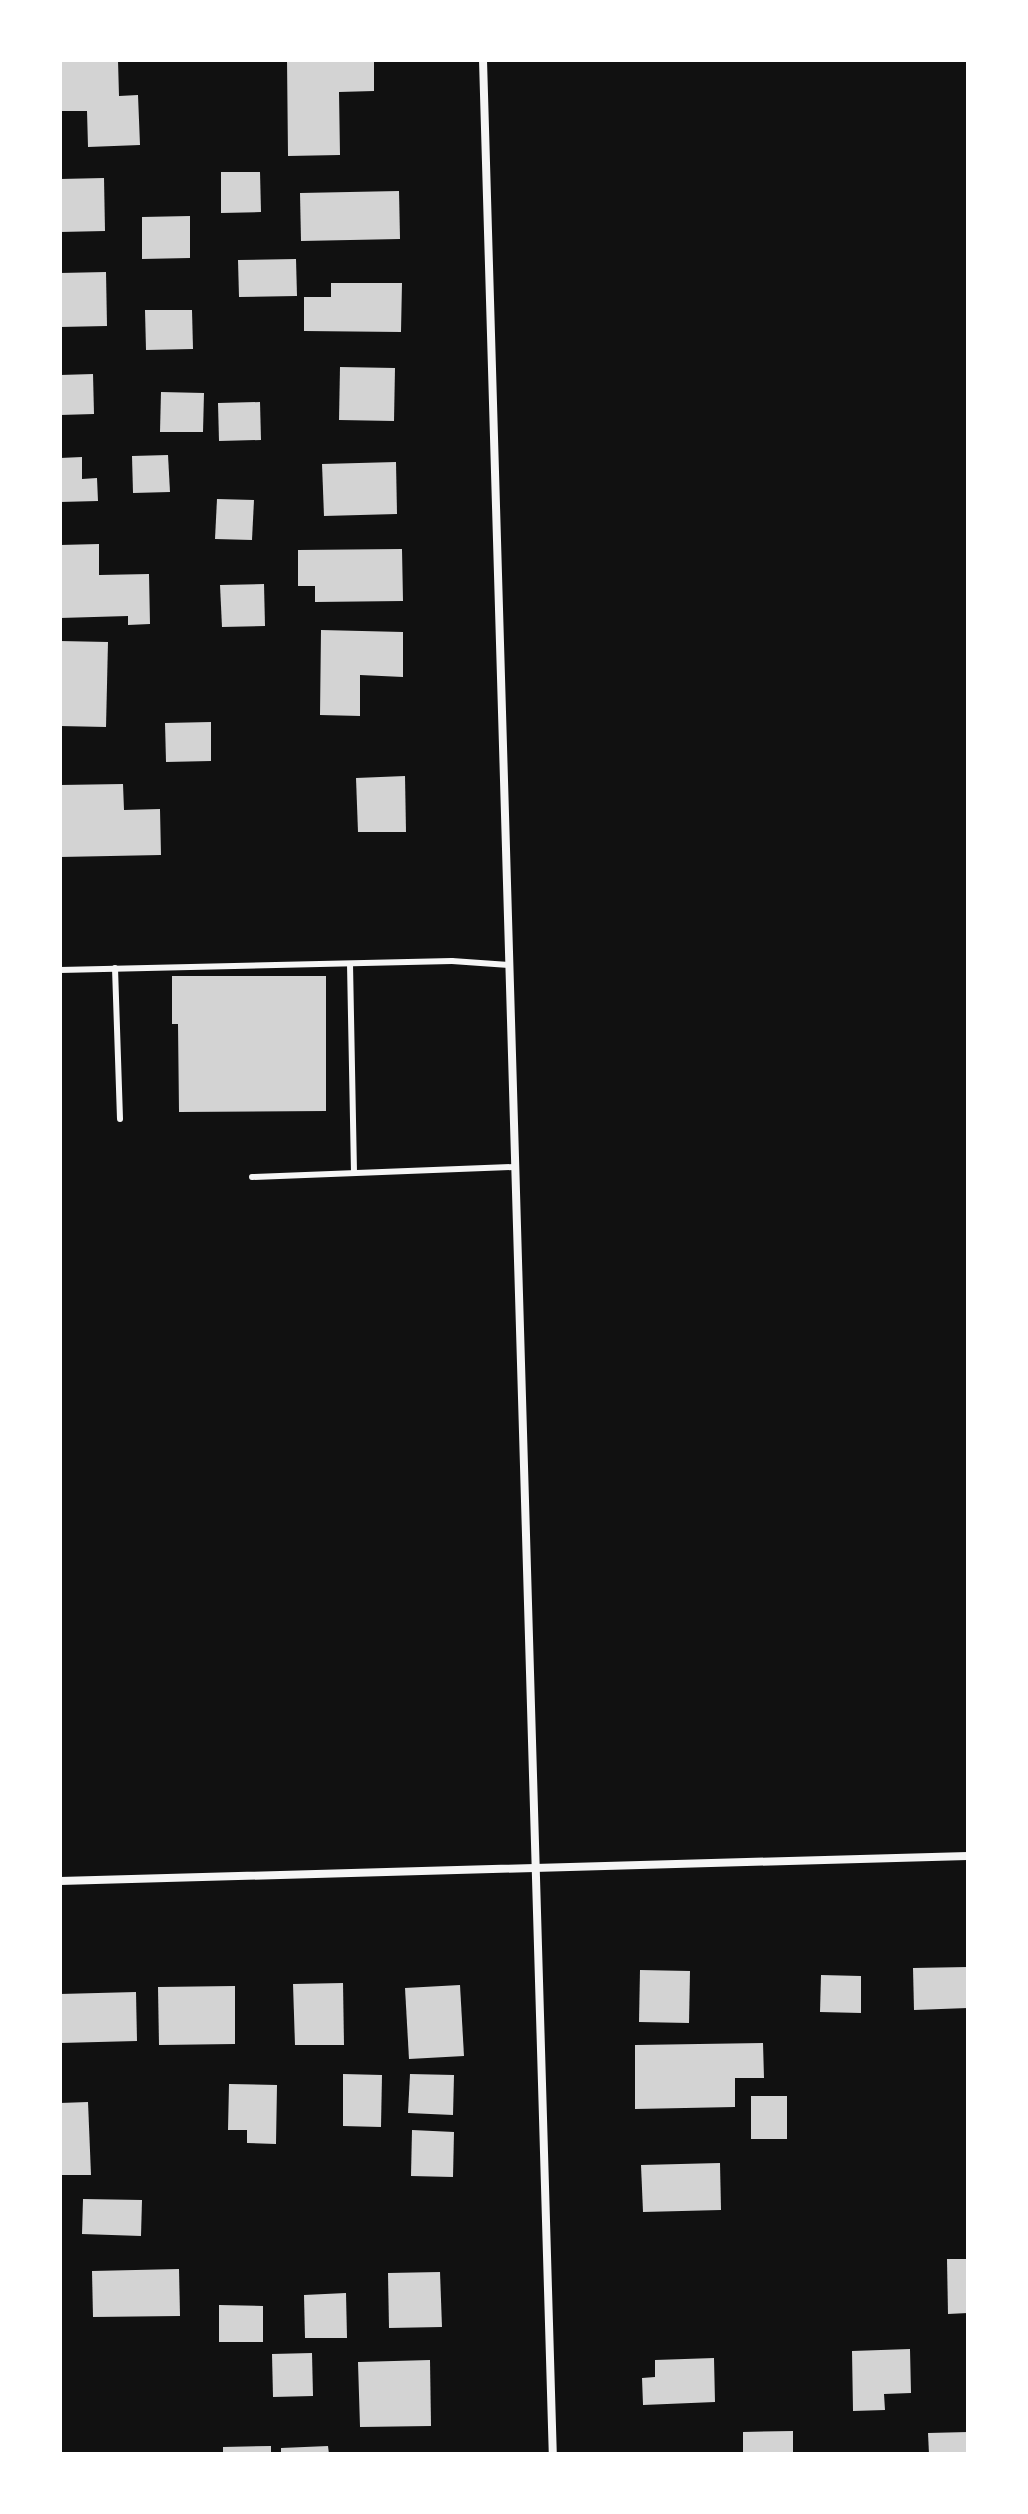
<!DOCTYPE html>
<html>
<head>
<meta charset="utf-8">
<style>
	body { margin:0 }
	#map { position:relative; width:1028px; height:2514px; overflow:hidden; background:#111; font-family:"PT Sans Narrow",sans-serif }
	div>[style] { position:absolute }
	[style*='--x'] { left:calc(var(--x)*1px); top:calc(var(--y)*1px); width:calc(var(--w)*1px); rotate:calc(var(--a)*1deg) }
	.building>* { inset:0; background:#d3d3d3 }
	.service>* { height:6px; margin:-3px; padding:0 3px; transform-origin:3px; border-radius:3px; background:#f5f5f5 }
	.minor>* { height:8px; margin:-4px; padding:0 4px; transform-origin:4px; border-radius:4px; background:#f5f5f5 }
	span { translate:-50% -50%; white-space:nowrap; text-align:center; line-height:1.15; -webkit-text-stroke:8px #fff; paint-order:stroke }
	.frame { position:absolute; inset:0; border:62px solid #fff; pointer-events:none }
</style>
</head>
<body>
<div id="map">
	<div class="building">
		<div style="clip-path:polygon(60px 60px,118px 60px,119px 96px,138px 95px,140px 145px,88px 147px,87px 111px,60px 111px)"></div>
		<div style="clip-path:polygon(287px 60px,374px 60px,374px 91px,339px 92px,340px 155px,288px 156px)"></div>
		<div style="clip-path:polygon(221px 172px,260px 172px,261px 212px,221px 213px)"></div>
		<div style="clip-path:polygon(104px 178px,105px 231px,60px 232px,60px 179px)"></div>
		<div style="clip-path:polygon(399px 191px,400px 239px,301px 241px,300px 193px)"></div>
		<div style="clip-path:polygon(190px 216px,190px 258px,142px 259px,142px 217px)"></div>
		<div style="clip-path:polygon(296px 259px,297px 296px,239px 297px,238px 260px)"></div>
		<div style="clip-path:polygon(106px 272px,107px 326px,60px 327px,60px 273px)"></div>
		<div style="clip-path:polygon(331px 283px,402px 283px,401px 332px,304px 331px,304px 297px,331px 297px)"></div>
		<div style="clip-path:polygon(145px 310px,192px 310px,193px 349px,146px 350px)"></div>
		<div style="clip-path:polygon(340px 367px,395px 368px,394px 421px,339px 420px)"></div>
		<div style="clip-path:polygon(93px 374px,94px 414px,60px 415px,60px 375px)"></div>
		<div style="clip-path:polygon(161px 392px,204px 393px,203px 432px,160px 432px)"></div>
		<div style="clip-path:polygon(260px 402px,261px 440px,219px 441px,218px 403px)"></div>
		<div style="clip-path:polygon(168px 455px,170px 492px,133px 493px,132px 456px)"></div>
		<div style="clip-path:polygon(82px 457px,82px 479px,97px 478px,98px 501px,60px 502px,60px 458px)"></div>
		<div style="clip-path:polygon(396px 462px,397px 514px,324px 516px,322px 464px)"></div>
		<div style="clip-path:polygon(217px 499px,254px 500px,252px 540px,215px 539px)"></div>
		<div style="clip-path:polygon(99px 544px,99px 575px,149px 574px,150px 624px,128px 625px,128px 616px,60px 618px,60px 545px)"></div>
		<div style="clip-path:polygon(402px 549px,403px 601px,315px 602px,315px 586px,298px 586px,298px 550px)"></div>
		<div style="clip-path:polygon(264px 584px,265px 626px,222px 627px,220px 585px)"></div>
		<div style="clip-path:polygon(321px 630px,403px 632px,403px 677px,360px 675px,360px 716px,320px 715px)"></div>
		<div style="clip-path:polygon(60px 641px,108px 642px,106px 727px,60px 726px)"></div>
		<div style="clip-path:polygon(211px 722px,211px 761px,166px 762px,165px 723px)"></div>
		<div style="clip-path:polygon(405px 776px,406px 832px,358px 832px,356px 778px)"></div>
		<div style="clip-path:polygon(123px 784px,124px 810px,160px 809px,161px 855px,60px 857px,60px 785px)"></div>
		<div style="clip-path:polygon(172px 976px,326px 976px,326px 1111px,179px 1112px,178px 1024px,172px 1024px)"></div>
		<div style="clip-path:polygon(968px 1967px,968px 2008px,914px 2010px,913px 1968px)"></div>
		<div style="clip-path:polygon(640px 1970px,690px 1971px,689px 2023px,639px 2022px)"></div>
		<div style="clip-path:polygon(821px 1975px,861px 1976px,861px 2013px,820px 2012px)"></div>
		<div style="clip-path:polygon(343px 1983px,344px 2045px,295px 2045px,293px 1984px)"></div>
		<div style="clip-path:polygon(460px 1985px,464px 2056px,409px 2059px,405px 1988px)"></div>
		<div style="clip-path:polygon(235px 1986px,235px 2044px,159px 2045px,158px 1987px)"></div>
		<div style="clip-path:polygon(136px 1992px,137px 2041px,60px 2043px,60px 1994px)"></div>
		<div style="clip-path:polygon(763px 2043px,764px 2078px,735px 2078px,735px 2107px,635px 2109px,635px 2045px)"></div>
		<div style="clip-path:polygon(343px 2074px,382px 2075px,381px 2127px,343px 2126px)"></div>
		<div style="clip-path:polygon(410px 2074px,454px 2075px,453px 2115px,408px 2113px)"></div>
		<div style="clip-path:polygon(229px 2084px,277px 2085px,276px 2144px,247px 2143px,247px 2130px,228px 2130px)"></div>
		<div style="clip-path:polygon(751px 2096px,787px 2096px,787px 2139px,751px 2139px)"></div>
		<div style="clip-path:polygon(88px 2102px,91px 2175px,60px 2175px,60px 2103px)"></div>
		<div style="clip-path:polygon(412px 2130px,454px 2132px,453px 2177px,411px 2176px)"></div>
		<div style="clip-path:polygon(720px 2163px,721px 2210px,643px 2212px,641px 2165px)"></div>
		<div style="clip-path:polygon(83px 2199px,142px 2200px,141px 2236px,82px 2234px)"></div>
		<div style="clip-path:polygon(947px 2259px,968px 2259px,968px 2313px,948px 2314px)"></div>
		<div style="clip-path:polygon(179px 2269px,180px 2316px,93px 2317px,92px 2271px)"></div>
		<div style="clip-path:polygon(440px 2272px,442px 2327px,389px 2328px,388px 2273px)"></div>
		<div style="clip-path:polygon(346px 2293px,347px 2338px,305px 2338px,304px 2295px)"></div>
		<div style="clip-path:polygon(219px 2305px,263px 2306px,263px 2342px,219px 2342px)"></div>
		<div style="clip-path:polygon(910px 2349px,911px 2393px,884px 2394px,885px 2410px,853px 2411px,852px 2351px)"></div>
		<div style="clip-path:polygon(312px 2353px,313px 2396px,273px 2397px,272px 2354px)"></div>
		<div style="clip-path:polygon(714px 2358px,715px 2402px,643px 2405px,642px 2378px,655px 2377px,655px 2360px)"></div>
		<div style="clip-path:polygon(430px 2360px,431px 2426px,360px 2427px,358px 2362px)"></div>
		<div style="clip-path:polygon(793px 2431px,793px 2454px,743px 2454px,743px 2432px)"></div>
		<div style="clip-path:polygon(968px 2432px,968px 2454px,929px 2454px,928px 2433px)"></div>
		<div style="clip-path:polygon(271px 2446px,271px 2454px,223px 2454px,223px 2447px)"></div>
		<div style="clip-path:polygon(328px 2446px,329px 2454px,281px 2454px,281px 2448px)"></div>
	</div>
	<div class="service">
		<div style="--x:350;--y:964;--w:209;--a:88.9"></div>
		<div style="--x:115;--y:968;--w:151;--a:88.1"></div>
		<div style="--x:60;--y:970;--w:392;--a:-1.3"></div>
		<div style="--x:452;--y:961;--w:57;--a:4"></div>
		<div style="--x:252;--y:1177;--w:263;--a:-2.2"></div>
	</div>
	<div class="minor">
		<div style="--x:483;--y:60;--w:2395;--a:88.33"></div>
		<div style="--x:60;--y:1881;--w:908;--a:-1.58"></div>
	</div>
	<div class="frame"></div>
</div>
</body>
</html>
